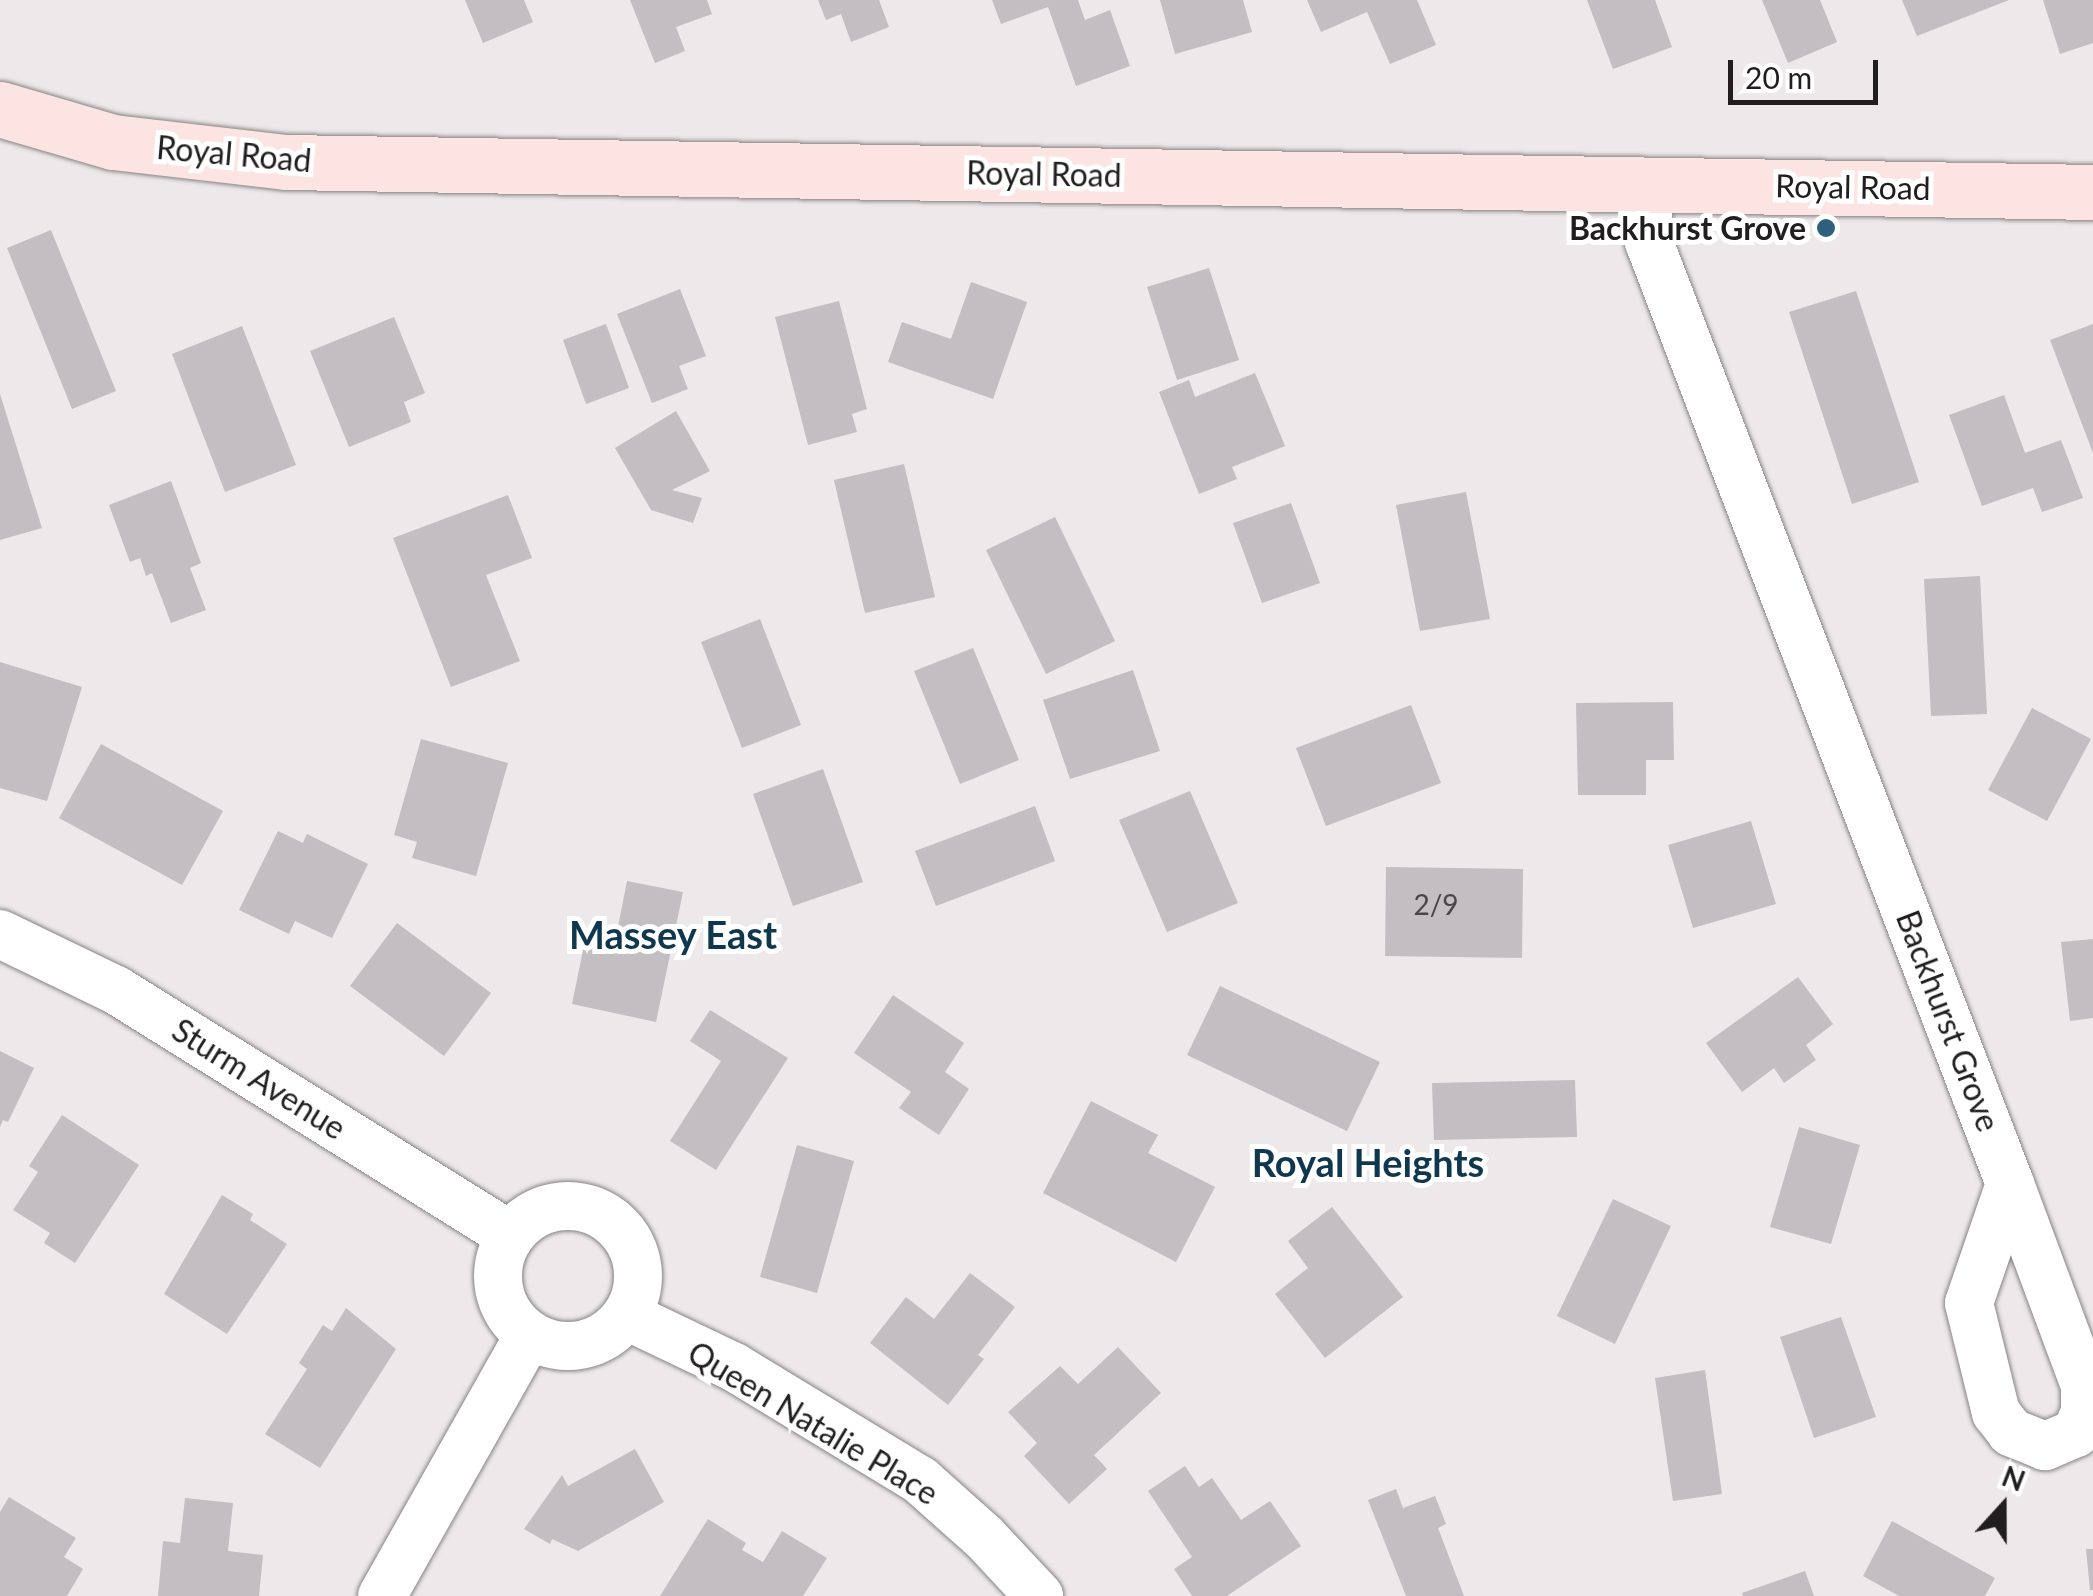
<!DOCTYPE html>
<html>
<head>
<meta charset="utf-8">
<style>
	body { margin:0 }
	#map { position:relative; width:2093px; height:1596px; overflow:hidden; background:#ede8e9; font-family:Lato,sans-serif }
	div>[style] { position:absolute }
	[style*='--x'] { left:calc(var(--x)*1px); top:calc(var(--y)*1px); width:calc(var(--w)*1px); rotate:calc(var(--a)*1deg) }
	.building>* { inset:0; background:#c2bec1 }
	.roads { filter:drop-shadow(0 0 2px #888384) drop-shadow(0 0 2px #888384) }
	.street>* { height:48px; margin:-24px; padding:0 24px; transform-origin:24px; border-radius:24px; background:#fff }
	.street>.ring { margin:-24px; padding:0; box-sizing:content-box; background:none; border:48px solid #fff; border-radius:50% }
	.secondary>* { height:55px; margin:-27.5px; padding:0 27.5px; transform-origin:27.5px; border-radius:27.5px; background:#fbe4e1 }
	.dots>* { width:28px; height:28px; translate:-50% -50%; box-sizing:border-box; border:5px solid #fff; border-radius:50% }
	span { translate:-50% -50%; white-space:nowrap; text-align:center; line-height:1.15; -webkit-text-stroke:10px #fff; paint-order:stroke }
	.number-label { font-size:28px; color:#484648 }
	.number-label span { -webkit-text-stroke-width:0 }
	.street-label { font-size:32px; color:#201e1f }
	.poi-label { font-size:32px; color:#201e1f; font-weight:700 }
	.right { translate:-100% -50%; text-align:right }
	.quarter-label { font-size:38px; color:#0f384f; font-weight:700 }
	.north { position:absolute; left:1953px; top:1456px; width:100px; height:100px; -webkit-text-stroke:8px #fff; paint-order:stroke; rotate:21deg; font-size:28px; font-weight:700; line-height:40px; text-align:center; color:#201e1f }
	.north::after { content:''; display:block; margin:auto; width:35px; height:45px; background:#201e1f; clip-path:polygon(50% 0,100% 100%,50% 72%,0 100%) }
	.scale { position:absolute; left:1728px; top:60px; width:150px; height:45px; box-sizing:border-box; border:5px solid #201e1f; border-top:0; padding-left:12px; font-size:30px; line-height:35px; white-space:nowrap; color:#201e1f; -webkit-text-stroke:8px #fff; paint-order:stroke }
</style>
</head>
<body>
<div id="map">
	<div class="building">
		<div style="clip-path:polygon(465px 0,524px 0,533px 22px,483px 43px)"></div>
		<div style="clip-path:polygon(630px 0,707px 0,712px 14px,676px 27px,685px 51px,655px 63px)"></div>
		<div style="clip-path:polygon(818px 0,879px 0,889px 27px,851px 42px,841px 14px,826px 20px)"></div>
		<div style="clip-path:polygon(992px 0,1078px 0,1085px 20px,1110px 10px,1130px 66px,1076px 86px,1048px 7px,1001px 24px)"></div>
		<div style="clip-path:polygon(1160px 0,1243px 0,1252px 32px,1175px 54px)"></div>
		<div style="clip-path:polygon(1307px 0,1417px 0,1436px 45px,1390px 64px,1367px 12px,1321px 32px)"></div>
		<div style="clip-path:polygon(1587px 0,1655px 0,1672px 47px,1613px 69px)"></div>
		<div style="clip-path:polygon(1762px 0,1820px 0,1837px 42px,1788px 63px)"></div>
		<div style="clip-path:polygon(1902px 0,2009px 0,1917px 36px)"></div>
		<div style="clip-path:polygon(2043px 0,2093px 0,2093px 43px,2060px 54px)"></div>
		<div style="clip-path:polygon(51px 230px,116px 391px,72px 409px,7px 248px)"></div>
		<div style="clip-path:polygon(1209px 268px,1239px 360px,1177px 380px,1147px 287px)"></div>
		<div style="clip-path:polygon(971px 282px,1027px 302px,993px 399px,888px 362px,902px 322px,951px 339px)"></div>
		<div style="clip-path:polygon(680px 289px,706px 356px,679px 366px,688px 389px,652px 403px,617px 314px)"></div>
		<div style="clip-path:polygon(1856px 291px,1919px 482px,1852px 504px,1789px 312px)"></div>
		<div style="clip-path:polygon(839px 301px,867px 409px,852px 414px,857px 432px,808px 445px,775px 317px)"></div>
		<div style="clip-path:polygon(394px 317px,425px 393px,404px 402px,411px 422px,349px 447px,310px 351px)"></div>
		<div style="clip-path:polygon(606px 324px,629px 388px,586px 404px,563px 340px)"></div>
		<div style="clip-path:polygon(2093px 324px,2093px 453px,2050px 340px)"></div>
		<div style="clip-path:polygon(242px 326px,296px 465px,225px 492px,172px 354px)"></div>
		<div style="clip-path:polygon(1255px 373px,1285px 446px,1232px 467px,1237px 479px,1199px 494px,1159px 392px,1189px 380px,1195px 397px)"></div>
		<div style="clip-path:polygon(0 394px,42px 528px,0 540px)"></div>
		<div style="clip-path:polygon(2004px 395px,2025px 453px,2061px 440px,2083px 498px,2042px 512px,2033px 488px,1982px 506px,1949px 415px)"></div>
		<div style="clip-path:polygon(676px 411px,710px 471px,672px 490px,702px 498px,693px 523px,651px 510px,615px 448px)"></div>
		<div style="clip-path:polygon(904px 464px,935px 597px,865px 613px,834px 480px)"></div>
		<div style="clip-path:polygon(171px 481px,201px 563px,190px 568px,206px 610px,171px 623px,152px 573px,146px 576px,140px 558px,130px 562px,109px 505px)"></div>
		<div style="clip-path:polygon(1466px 492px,1490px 619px,1420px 631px,1396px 505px)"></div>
		<div style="clip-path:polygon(508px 495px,532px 558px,486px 575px,520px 661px,451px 687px,393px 538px)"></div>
		<div style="clip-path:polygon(1291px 503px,1320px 583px,1262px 603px,1233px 523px)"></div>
		<div style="clip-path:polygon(1055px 517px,1115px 641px,1046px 674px,986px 550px)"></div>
		<div style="clip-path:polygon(1980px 576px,1987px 714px,1931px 716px,1924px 579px)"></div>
		<div style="clip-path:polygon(760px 619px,801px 725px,742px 748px,701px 642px)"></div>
		<div style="clip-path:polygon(973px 648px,1019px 760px,960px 784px,914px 671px)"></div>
		<div style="clip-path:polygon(0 662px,82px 687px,47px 801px,0 788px)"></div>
		<div style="clip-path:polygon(1133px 670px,1160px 751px,1070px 779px,1043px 700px)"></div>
		<div style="clip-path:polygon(1673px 702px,1674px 760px,1646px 760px,1646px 795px,1578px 795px,1576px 703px)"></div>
		<div style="clip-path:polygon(1411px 705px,1441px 783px,1326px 826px,1296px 748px)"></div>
		<div style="clip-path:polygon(2032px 708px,2091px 739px,2047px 821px,1988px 790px)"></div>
		<div style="clip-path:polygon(421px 739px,508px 763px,476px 876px,412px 858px,417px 842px,394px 835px)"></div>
		<div style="clip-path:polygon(101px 744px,223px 811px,182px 885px,59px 818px)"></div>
		<div style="clip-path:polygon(823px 769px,863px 882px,793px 906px,753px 794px)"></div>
		<div style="clip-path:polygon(1190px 791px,1238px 903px,1167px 932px,1119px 820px)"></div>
		<div style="clip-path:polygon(1035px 806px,1055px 861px,936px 906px,915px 851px)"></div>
		<div style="clip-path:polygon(1751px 821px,1776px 904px,1693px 928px,1668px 845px)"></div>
		<div style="clip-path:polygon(278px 831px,303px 843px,307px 834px,368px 864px,332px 938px,295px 921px,289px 934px,239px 910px)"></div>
		<div style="clip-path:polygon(1386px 867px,1523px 869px,1522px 958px,1385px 956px)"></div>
		<div style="clip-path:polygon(627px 881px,683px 892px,656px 1022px,572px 1004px,586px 936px,615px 942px)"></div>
		<div style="clip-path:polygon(397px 923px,491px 993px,444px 1056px,350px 986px)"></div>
		<div style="clip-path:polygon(2093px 939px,2093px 1018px,2070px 1021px,2061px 942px)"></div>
		<div style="clip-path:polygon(1798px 977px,1833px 1024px,1806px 1045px,1816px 1060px,1784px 1083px,1774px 1068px,1742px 1092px,1706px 1043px)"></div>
		<div style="clip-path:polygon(1220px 986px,1380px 1062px,1347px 1131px,1187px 1055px)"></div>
		<div style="clip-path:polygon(893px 995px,964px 1043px,945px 1072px,969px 1089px,939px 1135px,899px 1108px,911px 1092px,854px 1053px)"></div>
		<div style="clip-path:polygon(710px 1010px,788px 1058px,716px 1170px,670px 1141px,721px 1061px,690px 1041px)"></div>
		<div style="clip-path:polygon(0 1051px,34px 1068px,8px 1122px,3px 1120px,0 1127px)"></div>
		<div style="clip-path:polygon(1575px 1080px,1577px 1137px,1434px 1140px,1432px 1083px)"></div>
		<div style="clip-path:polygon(1091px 1101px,1158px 1135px,1148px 1153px,1215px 1187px,1176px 1262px,1043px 1193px)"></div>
		<div style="clip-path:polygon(62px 1115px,139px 1165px,75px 1263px,44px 1243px,50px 1233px,13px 1210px,38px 1172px,29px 1166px)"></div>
		<div style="clip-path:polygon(1799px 1127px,1860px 1145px,1831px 1244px,1770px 1227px)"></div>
		<div style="clip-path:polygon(797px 1145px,854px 1161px,817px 1293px,760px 1277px)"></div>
		<div style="clip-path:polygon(222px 1195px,253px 1214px,250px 1220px,287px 1244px,227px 1334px,164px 1294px)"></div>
		<div style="clip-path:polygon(1613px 1199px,1671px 1226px,1615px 1344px,1557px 1316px)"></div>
		<div style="clip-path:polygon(1332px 1207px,1403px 1297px,1325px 1358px,1275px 1294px,1308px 1268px,1288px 1241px)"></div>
		<div style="clip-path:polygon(970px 1273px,1015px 1307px,978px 1355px,984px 1359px,948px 1405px,870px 1343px,906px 1297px,934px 1319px)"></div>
		<div style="clip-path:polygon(346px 1308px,396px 1349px,320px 1468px,265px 1434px,307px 1369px,299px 1363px,323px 1325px,332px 1331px)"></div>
		<div style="clip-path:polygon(1841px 1317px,1876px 1417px,1814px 1438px,1780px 1337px)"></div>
		<div style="clip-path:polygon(1118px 1347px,1161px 1393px,1094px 1455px,1107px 1469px,1069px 1504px,1024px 1456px,1037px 1443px,1008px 1412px,1060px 1366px,1078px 1384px)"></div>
		<div style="clip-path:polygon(1705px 1370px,1722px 1494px,1673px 1501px,1655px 1378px)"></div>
		<div style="clip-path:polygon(635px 1449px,664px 1502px,578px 1551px,552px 1539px,550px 1544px,524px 1529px,562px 1475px,568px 1486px)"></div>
		<div style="clip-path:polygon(1185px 1466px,1199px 1487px,1212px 1478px,1241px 1520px,1270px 1501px,1301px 1546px,1227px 1596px,1192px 1596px,1174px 1569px,1192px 1557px,1148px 1491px)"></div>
		<div style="clip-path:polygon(1396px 1489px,1403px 1508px,1435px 1496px,1446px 1524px,1438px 1528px,1464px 1596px,1406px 1596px,1368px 1500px)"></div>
		<div style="clip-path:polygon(9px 1497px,76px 1538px,64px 1557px,83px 1569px,67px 1596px,0 1596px,0 1512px)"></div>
		<div style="clip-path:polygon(185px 1498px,233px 1503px,228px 1551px,263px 1555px,259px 1596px,158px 1596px,163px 1541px,180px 1543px)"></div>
		<div style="clip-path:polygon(708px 1519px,746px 1543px,742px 1550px,763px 1562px,782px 1531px,827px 1558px,803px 1596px,660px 1596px)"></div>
		<div style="clip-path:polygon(1892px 1521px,1995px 1578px,1985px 1596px,1899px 1596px,1863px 1576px)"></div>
		<div style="clip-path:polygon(2086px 1549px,2093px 1549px,2093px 1590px,2090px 1590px)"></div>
		<div style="clip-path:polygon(1805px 1571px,1814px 1596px,1743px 1596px,1742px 1593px)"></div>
	</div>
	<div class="roads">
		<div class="street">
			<div style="--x:1647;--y:183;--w:59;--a:88.1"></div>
			<div style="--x:1649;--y:242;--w:1009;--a:69.03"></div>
			<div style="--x:0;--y:934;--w:129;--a:25.8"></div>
			<div style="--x:116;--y:990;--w:465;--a:31.9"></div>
			<div style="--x:2010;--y:1184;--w:215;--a:69.6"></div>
			<div style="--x:2085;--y:1386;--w:26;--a:90"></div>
			<div style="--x:2085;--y:1412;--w:23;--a:113"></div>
			<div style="--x:2076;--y:1433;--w:34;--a:157"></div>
			<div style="--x:2045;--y:1446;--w:37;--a:-158"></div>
			<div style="--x:2011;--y:1432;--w:24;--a:-128"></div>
			<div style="--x:1996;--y:1413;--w:113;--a:-103.8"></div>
			<div style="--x:1969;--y:1303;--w:126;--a:-71"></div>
			<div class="ring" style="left:498px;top:1206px;width:92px;height:92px"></div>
			<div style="--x:627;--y:1316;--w:119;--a:25.5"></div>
			<div style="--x:734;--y:1367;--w:218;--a:31.3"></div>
			<div style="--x:920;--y:1480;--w:86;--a:41.7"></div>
			<div style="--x:984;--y:1537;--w:81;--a:47"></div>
			<div style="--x:382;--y:1596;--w:300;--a:-60.6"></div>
		</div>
		<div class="secondary">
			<div style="--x:0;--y:109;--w:118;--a:16.3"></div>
			<div style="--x:113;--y:142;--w:174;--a:6.6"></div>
			<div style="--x:286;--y:162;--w:1807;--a:0.95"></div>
		</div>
	</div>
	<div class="dots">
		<div style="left:1826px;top:228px;background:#2e607e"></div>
	</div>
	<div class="number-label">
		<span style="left:1436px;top:904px">2/9</span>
	</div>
	<div class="street-label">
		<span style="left:234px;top:154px;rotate:5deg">Royal Road</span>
		<span style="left:1044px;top:174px;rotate:1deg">Royal Road</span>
		<span style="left:1853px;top:187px;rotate:1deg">Royal Road</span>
		<span style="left:1948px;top:1021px;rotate:69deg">Backhurst Grove</span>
		<span style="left:259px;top:1079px;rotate:32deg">Sturm Avenue</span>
		<span style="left:813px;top:1423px;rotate:31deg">Queen Natalie Place</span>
	</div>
	<div class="poi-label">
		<span class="right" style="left:1806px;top:228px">Backhurst Grove</span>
	</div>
	<div class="quarter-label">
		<span style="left:673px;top:935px">Massey East</span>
		<span style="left:1368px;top:1163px">Royal Heights</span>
	</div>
	<div class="north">N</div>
	<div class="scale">20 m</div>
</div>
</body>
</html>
